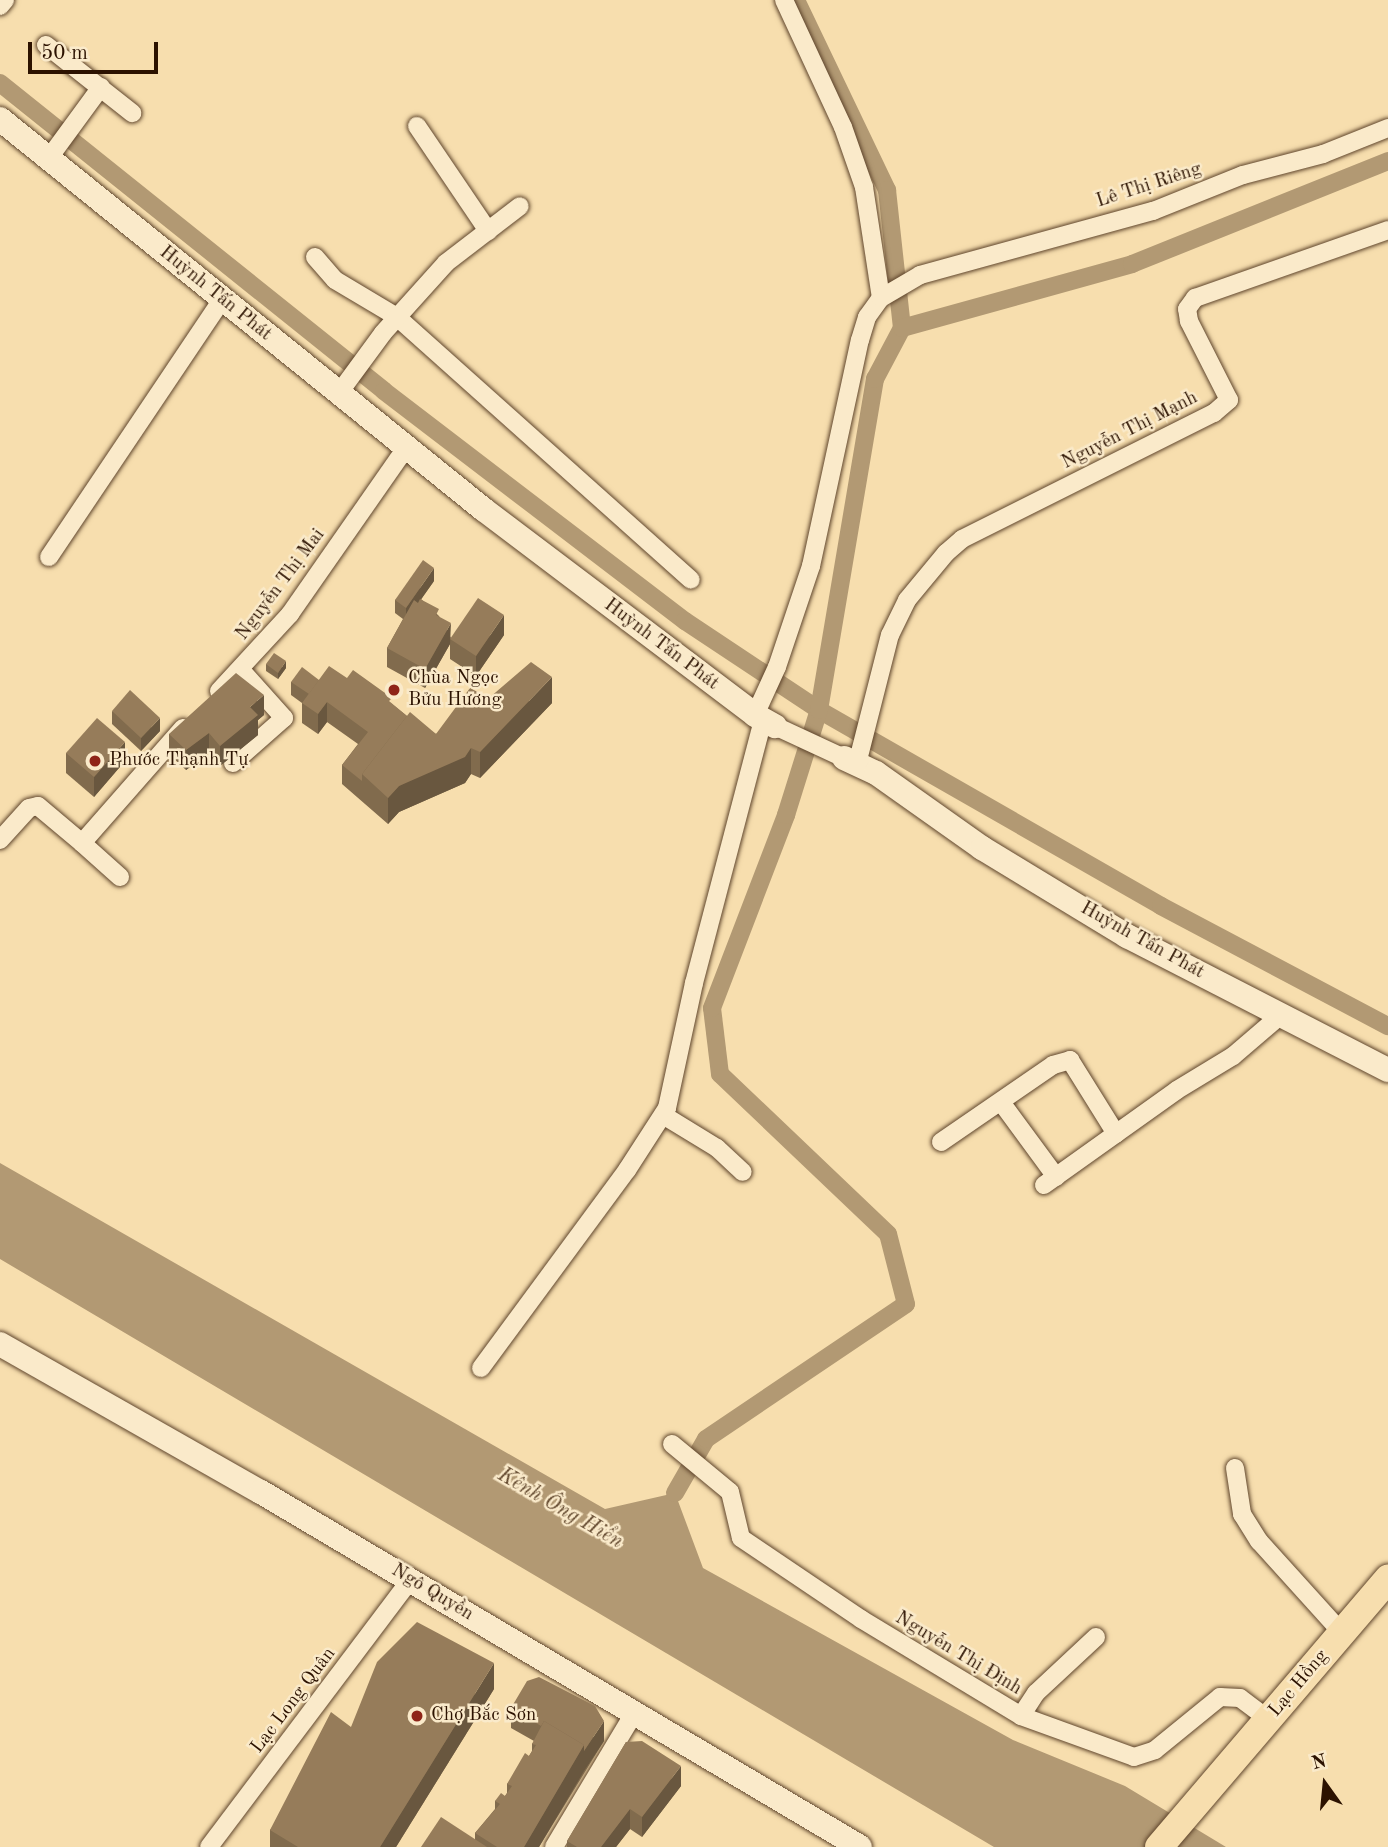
<!DOCTYPE html>
<html>
<head>
<meta charset="utf-8">
<style>
	body { margin:0 }
	#map { position:relative; width:1388px; height:1847px; overflow:hidden; background:#f7deae; font-family:"Old Standard TT",serif }
	div>[style] { position:absolute }
	[style*='--x'] { left:calc(var(--x)*1px); top:calc(var(--y)*1px); width:calc(var(--w)*1px); rotate:calc(var(--a)*1deg) }
	.water>* { inset:0; background:#b29973 }
	.canal>* { height:18px; margin:-9px; padding:0 9px; transform-origin:9px; border-radius:9px; background:#b29973 }
	.roads { filter:drop-shadow(0 0 2px #5f452c) drop-shadow(0 0 2px #5f452c) }
	.street>* { height:18px; margin:-9px; padding:0 9px; transform-origin:9px; border-radius:9px; background:#faeaca }
	.secondary>* { height:24px; margin:-12px; padding:0 12px; transform-origin:12px; border-radius:12px; background:#faeaca }
	.primary>* { height:28px; margin:-14px; padding:0 14px; transform-origin:14px; border-radius:14px; background:#f7deae }
	.wall>* { inset:0; background:#816b4d }
	.shaded-wall>* { inset:0; background:#69573f }
	.building>* { inset:0; background:#967c5a }
	.dots>* { width:19px; height:19px; translate:-50% -50%; box-sizing:border-box; border:4px solid #faeaca; border-radius:50% }
	span { translate:-50% -50%; white-space:nowrap; text-align:center; line-height:1.15; -webkit-text-stroke:5px #faeaca; paint-order:stroke }
	.street-label { font-size:19px; color:#2c1200 }
	.poi-label { font-size:19px; color:#2c1200 }
	.left { translate:0 -50%; text-align:left }
	.water-label { font-size:21px; color:#62482e; font-style:italic }
	.north { position:absolute; left:1290px; top:1749px; width:70px; height:70px; -webkit-text-stroke:5px #faeaca; paint-order:stroke; rotate:345deg; font-size:19px; font-weight:700; line-height:28px; text-align:center; color:#2c1200 }
	.north::after { content:''; display:block; margin:auto; width:24px; height:32px; background:#2c1200; clip-path:polygon(50% 0,100% 100%,50% 72%,0 100%) }
	.scale { position:absolute; left:28px; top:42px; width:130px; height:32px; box-sizing:border-box; border:4px solid #2c1200; border-top:0; padding-left:9px; font-size:21px; line-height:24px; white-space:nowrap; color:#2c1200; -webkit-text-stroke:5px #faeaca; paint-order:stroke }
</style>
</head>
<body>
<div id="map">
	<div class="water">
		<div style="clip-path:polygon(0 1163px,605px 1509px,675px 1493px,703px 1568px,1013px 1740px,1125px 1786px,1226px 1847px,994px 1847px,0 1259px)"></div>
	</div>
	<div class="canal">
		<div style="--x:796;--y:0;--w:211;--a:64.4"></div>
		<div style="--x:887;--y:190;--w:139;--a:83.8"></div>
		<div style="--x:0;--y:83;--w:492;--a:38.7"></div>
		<div style="--x:384;--y:391;--w:379;--a:37.4"></div>
		<div style="--x:685;--y:621;--w:161;--a:33.6"></div>
		<div style="--x:819;--y:710;--w:394;--a:29.8"></div>
		<div style="--x:1161;--y:906;--w:257;--a:27.9"></div>
		<div style="--x:675;--y:1493;--w:62;--a:-60.1"></div>
		<div style="--x:706;--y:1439;--w:241;--a:-34"></div>
		<div style="--x:906;--y:1304;--w:72;--a:-104.4"></div>
		<div style="--x:888;--y:1234;--w:232;--a:-136.4"></div>
		<div style="--x:720;--y:1074;--w:66;--a:-96.9"></div>
		<div style="--x:712;--y:1008;--w:207;--a:-69"></div>
		<div style="--x:786;--y:815;--w:110;--a:-72.6"></div>
		<div style="--x:819;--y:710;--w:336;--a:-80.4"></div>
		<div style="--x:875;--y:379;--w:58;--a:-62.1"></div>
		<div style="--x:902;--y:328;--w:239;--a:-15.5"></div>
		<div style="--x:1132;--y:264;--w:276;--a:-21.9"></div>
	</div>
	<div class="roads">
		<div class="street">
			<div style="--x:784;--y:0;--w:140;--a:65.1"></div>
			<div style="--x:843;--y:127;--w:64;--a:70.7"></div>
			<div style="--x:864;--y:187;--w:112;--a:81.3"></div>
			<div style="--x:0;--y:6;--w:8;--a:-50"></div>
			<div style="--x:46;--y:45;--w:110;--a:38.3"></div>
			<div style="--x:417;--y:126;--w:127;--a:55.9"></div>
			<div style="--x:49;--y:158;--w:88;--a:-53.8"></div>
			<div style="--x:315;--y:257;--w:30;--a:49"></div>
			<div style="--x:335;--y:280;--w:72;--a:30.8"></div>
			<div style="--x:397;--y:317;--w:394;--a:41.8"></div>
			<div style="--x:339;--y:393;--w:74;--a:-53.7"></div>
			<div style="--x:383;--y:333;--w:94;--a:-48"></div>
			<div style="--x:446;--y:263;--w:93;--a:-37.6"></div>
			<div style="--x:49;--y:557;--w:308;--a:-56.1"></div>
			<div style="--x:219;--y:691;--w:105;--a:-47.3"></div>
			<div style="--x:290;--y:614;--w:203;--a:-55.1"></div>
			<div style="--x:755;--y:715;--w:53;--a:-65.4"></div>
			<div style="--x:777;--y:667;--w:107;--a:-71.4"></div>
			<div style="--x:811;--y:566;--w:231;--a:-77.8"></div>
			<div style="--x:860;--y:340;--w:24;--a:-73"></div>
			<div style="--x:867;--y:317;--w:24;--a:-54"></div>
			<div style="--x:881;--y:298;--w:45;--a:-30.5"></div>
			<div style="--x:920;--y:275;--w:242;--a:-15.4"></div>
			<div style="--x:1153;--y:211;--w:97;--a:-21.8"></div>
			<div style="--x:1243;--y:175;--w:83;--a:-14.7"></div>
			<div style="--x:1323;--y:154;--w:70;--a:-21.8"></div>
			<div style="--x:775;--y:726;--w:76;--a:24.9"></div>
			<div style="--x:233;--y:763;--w:68;--a:-41.4"></div>
			<div style="--x:284;--y:718;--w:64;--a:-131.9"></div>
			<div style="--x:857;--y:764;--w:133;--a:-75.7"></div>
			<div style="--x:890;--y:635;--w:39;--a:-64"></div>
			<div style="--x:907;--y:600;--w:61;--a:-50.3"></div>
			<div style="--x:946;--y:553;--w:21;--a:-41"></div>
			<div style="--x:962;--y:539;--w:282;--a:-26.6"></div>
			<div style="--x:1214;--y:413;--w:20;--a:-41"></div>
			<div style="--x:1229;--y:400;--w:89;--a:-116.9"></div>
			<div style="--x:1189;--y:321;--w:12;--a:-99"></div>
			<div style="--x:1187;--y:309;--w:14;--a:-54"></div>
			<div style="--x:1195;--y:298;--w:205;--a:-19.4"></div>
			<div style="--x:0;--y:840;--w:43;--a:-47.8"></div>
			<div style="--x:29;--y:808;--w:9;--a:-13"></div>
			<div style="--x:38;--y:806;--w:57;--a:40.1"></div>
			<div style="--x:82;--y:843;--w:153;--a:-48.7"></div>
			<div style="--x:82;--y:843;--w:51;--a:41.8"></div>
			<div style="--x:1001;--y:1102;--w:93;--a:53.7"></div>
			<div style="--x:663;--y:1115;--w:63;--a:31.4"></div>
			<div style="--x:717;--y:1148;--w:35;--a:43"></div>
			<div style="--x:941;--y:1142;--w:136;--a:-34.5"></div>
			<div style="--x:1053;--y:1065;--w:18;--a:-16"></div>
			<div style="--x:1070;--y:1060;--w:87;--a:58.1"></div>
			<div style="--x:1044;--y:1185;--w:163;--a:-35.5"></div>
			<div style="--x:1177;--y:1090;--w:66;--a:-31.3"></div>
			<div style="--x:1233;--y:1056;--w:65;--a:-40.6"></div>
			<div style="--x:481;--y:1368;--w:246;--a:-53.6"></div>
			<div style="--x:627;--y:1170;--w:74;--a:-57.2"></div>
			<div style="--x:667;--y:1108;--w:128;--a:-77.8"></div>
			<div style="--x:694;--y:983;--w:272;--a:-75.3"></div>
			<div style="--x:672;--y:1444;--w:75;--a:39.6"></div>
			<div style="--x:730;--y:1492;--w:47;--a:76.6"></div>
			<div style="--x:741;--y:1538;--w:145;--a:34"></div>
			<div style="--x:861;--y:1619;--w:187;--a:31.2"></div>
			<div style="--x:1021;--y:1716;--w:120;--a:19.9"></div>
			<div style="--x:1134;--y:1757;--w:22;--a:-18"></div>
			<div style="--x:1155;--y:1750;--w:84;--a:-39.2"></div>
			<div style="--x:1220;--y:1697;--w:20;--a:3"></div>
			<div style="--x:1240;--y:1698;--w:36;--a:37"></div>
			<div style="--x:1235;--y:1468;--w:47;--a:81.3"></div>
			<div style="--x:1242;--y:1514;--w:32;--a:58"></div>
			<div style="--x:1259;--y:1541;--w:124;--a:47.9"></div>
			<div style="--x:1021;--y:1716;--w:27;--a:-57"></div>
			<div style="--x:1036;--y:1693;--w:82;--a:-43"></div>
			<div style="--x:209;--y:1847;--w:334;--a:-53"></div>
			<div style="--x:554;--y:1847;--w:154;--a:-59.1"></div>
		</div>
		<div class="secondary">
			<div style="--x:0;--y:119;--w:621;--a:38.92"></div>
			<div style="--x:483;--y:509;--w:341;--a:37.1"></div>
			<div style="--x:755;--y:715;--w:23;--a:29"></div>
			<div style="--x:844;--y:758;--w:35;--a:25"></div>
			<div style="--x:876;--y:773;--w:130;--a:35.3"></div>
			<div style="--x:982;--y:848;--w:170;--a:31.3"></div>
			<div style="--x:1127;--y:936;--w:293;--a:27.2"></div>
			<div style="--x:0;--y:1344;--w:300;--a:29.6"></div>
			<div style="--x:261;--y:1492;--w:696;--a:30.65"></div>
		</div>
		<div class="primary">
			<div style="--x:1159;--y:1847;--w:353;--a:-49.5"></div>
		</div>
	</div>
	<div class="wall">
		<div style="clip-path:polygon(434px 581px,421px 599px,439px 616px,451px 638px,504px 635px,476px 676px,450px 659px,450px 644px,425px 688px,387px 667px,387px 648px,403px 619px,395px 613px,395px 600px)"></div>
		<div style="clip-path:polygon(266px 664px,286px 668px,278px 679px,266px 671px)"></div>
		<div style="clip-path:polygon(347px 678px,392px 704px,407px 716px,436px 734px,489px 698px,552px 703px,480px 778px,471px 774px,465px 783px,399px 812px,388px 824px,342px 784px,342px 765px,358px 744px,327px 722px,318px 734px,302px 723px,302px 703px,291px 695px,291px 682px)"></div>
		<div style="clip-path:polygon(112px 711px,160px 731px,141px 751px,112px 724px)"></div>
		<div style="clip-path:polygon(264px 715px,258px 720px,258px 735px,220px 766px,209px 753px,186px 770px,169px 754px,169px 734px)"></div>
		<div style="clip-path:polygon(66px 753px,125px 761px,94px 797px,66px 773px)"></div>
		<div style="clip-path:polygon(494px 1689px,396px 1847px,270px 1847px,270px 1830px,351px 1727px)"></div>
		<div style="clip-path:polygon(511px 1708px,604px 1741px,539px 1847px,421px 1847px,475px 1840px,475px 1833px,495px 1809px,495px 1801px,505px 1796px,507px 1793px,507px 1784px,529px 1756px,532px 1751px,532px 1744px,534px 1741px,511px 1728px)"></div>
		<div style="clip-path:polygon(626px 1742px,681px 1786px,642px 1837px,630px 1829px,616px 1847px,567px 1847px,567px 1841px)"></div>
	</div>
	<div class="shaded-wall">
		<div style="clip-path:polygon(434px 568px,434px 581px,406px 621px,406px 608px)"></div>
		<div style="clip-path:polygon(504px 615px,504px 635px,476px 676px,476px 656px)"></div>
		<div style="clip-path:polygon(451px 623px,450px 644px,425px 688px,425px 669px)"></div>
		<div style="clip-path:polygon(286px 661px,286px 668px,278px 679px,278px 673px)"></div>
		<div style="clip-path:polygon(552px 677px,552px 703px,480px 778px,480px 752px)"></div>
		<div style="clip-path:polygon(264px 695px,264px 715px,258px 720px,258px 735px,220px 766px,220px 746px,250px 707px)"></div>
		<div style="clip-path:polygon(327px 702px,327px 722px,318px 734px,318px 714px)"></div>
		<div style="clip-path:polygon(160px 718px,160px 731px,141px 751px,141px 738px)"></div>
		<div style="clip-path:polygon(209px 733px,209px 753px,186px 770px,186px 750px)"></div>
		<div style="clip-path:polygon(125px 742px,125px 761px,94px 797px,94px 777px)"></div>
		<div style="clip-path:polygon(471px 748px,471px 774px,465px 783px,399px 812px,388px 824px,388px 798px,399px 786px)"></div>
		<div style="clip-path:polygon(494px 1663px,494px 1689px,396px 1847px,380px 1847px)"></div>
		<div style="clip-path:polygon(604px 1721px,604px 1741px,584px 1771px,584px 1751px)"></div>
		<div style="clip-path:polygon(584px 1745px,584px 1771px,539px 1847px,524px 1847px)"></div>
		<div style="clip-path:polygon(681px 1766px,681px 1786px,642px 1837px,642px 1817px)"></div>
		<div style="clip-path:polygon(630px 1809px,630px 1829px,616px 1847px,601px 1847px)"></div>
	</div>
	<div class="building">
		<div style="clip-path:polygon(423px 560px,434px 568px,406px 608px,395px 600px)"></div>
		<div style="clip-path:polygon(478px 598px,504px 615px,476px 656px,450px 639px)"></div>
		<div style="clip-path:polygon(420px 599px,439px 609px,436px 615px,451px 623px,425px 669px,387px 648px,414px 600px,418px 603px)"></div>
		<div style="clip-path:polygon(274px 653px,286px 661px,278px 673px,266px 664px)"></div>
		<div style="clip-path:polygon(531px 662px,552px 677px,480px 752px,471px 748px,465px 757px,399px 786px,388px 798px,362px 774px,410px 712px,436px 734px,470px 688px,489px 698px)"></div>
		<div style="clip-path:polygon(329px 666px,347px 678px,353px 670px,392px 698px,389px 701px,407px 716px,362px 774px,362px 781px,342px 765px,368px 732px,327px 702px,318px 714px,302px 703px)"></div>
		<div style="clip-path:polygon(302px 667px,319px 680px,309px 694px,291px 682px)"></div>
		<div style="clip-path:polygon(236px 673px,264px 695px,250px 707px,258px 715px,220px 746px,209px 733px,186px 750px,169px 734px)"></div>
		<div style="clip-path:polygon(130px 690px,160px 718px,141px 738px,112px 711px)"></div>
		<div style="clip-path:polygon(97px 718px,125px 742px,94px 777px,66px 753px)"></div>
		<div style="clip-path:polygon(417px 1622px,494px 1663px,380px 1847px,298px 1847px,270px 1830px,331px 1712px,351px 1727px,377px 1662px)"></div>
		<div style="clip-path:polygon(539px 1677px,595px 1706px,604px 1721px,584px 1751px,584px 1745px,544px 1721px,541px 1726px,511px 1708px,527px 1681px)"></div>
		<div style="clip-path:polygon(544px 1721px,584px 1745px,524px 1847px,497px 1847px,475px 1833px,500px 1804px,495px 1801px,501px 1793px,505px 1796px,512px 1786px,507px 1784px,525px 1753px,529px 1756px,536px 1745px,532px 1744px)"></div>
		<div style="clip-path:polygon(642px 1741px,681px 1766px,642px 1817px,630px 1809px,601px 1847px,577px 1847px,567px 1841px,626px 1742px)"></div>
		<div style="clip-path:polygon(441px 1817px,487px 1847px,421px 1847px)"></div>
	</div>
	<div class="dots">
		<div style="left:394px;top:690px;background:#8f2418"></div>
		<div style="left:95px;top:761px;background:#8f2418"></div>
		<div style="left:417px;top:1716px;background:#8f2418"></div>
	</div>
	<div class="street-label">
		<span style="left:1149px;top:186px;rotate:-18deg">Lê Thị Riêng</span>
		<span style="left:215px;top:294px;rotate:39deg">Huỳnh Tấn Phát</span>
		<span style="left:1130px;top:431px;rotate:-27deg">Nguyễn Thị Mạnh</span>
		<span style="left:281px;top:585px;rotate:-53deg">Nguyễn Thị Mai</span>
		<span style="left:661px;top:645px;rotate:37deg">Huỳnh Tấn Phát</span>
		<span style="left:1142px;top:941px;rotate:29deg">Huỳnh Tấn Phát</span>
		<span style="left:432px;top:1593px;rotate:31deg">Ngô Quyền</span>
		<span style="left:958px;top:1654px;rotate:31deg">Nguyễn Thị Định</span>
		<span style="left:1299px;top:1684px;rotate:-50deg">Lạc Hồng</span>
		<span style="left:294px;top:1701px;rotate:-53deg">Lạc Long Quân</span>
	</div>
	<div class="poi-label">
		<span class="left" style="left:408px;top:690px">Chùa Ngọc<br>Bửu Hương</span>
		<span class="left" style="left:109px;top:761px">Phước Thạnh Tự</span>
		<span class="left" style="left:431px;top:1716px">Chợ Bắc Sơn</span>
	</div>
	<div class="water-label">
		<span style="left:560px;top:1509px;rotate:30deg">Kênh Ông Hiển</span>
	</div>
	<div class="north">N</div>
	<div class="scale">50 m</div>
</div>
</body>
</html>
